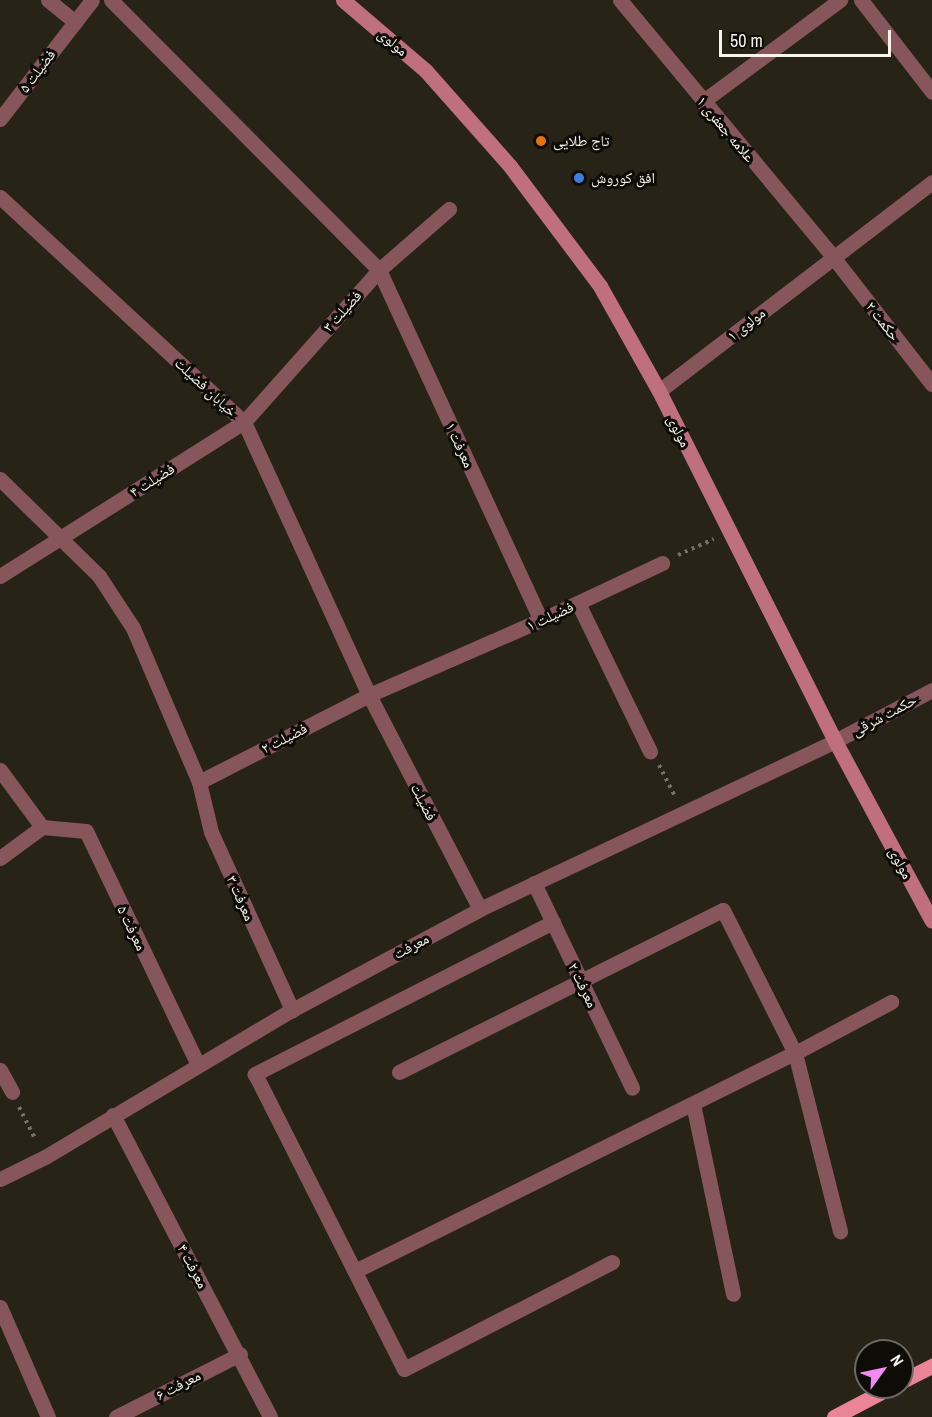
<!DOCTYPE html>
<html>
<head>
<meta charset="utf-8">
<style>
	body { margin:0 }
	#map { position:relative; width:932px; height:1417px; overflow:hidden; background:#272316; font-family:"Archivo Narrow","Noto Naskh Arabic",sans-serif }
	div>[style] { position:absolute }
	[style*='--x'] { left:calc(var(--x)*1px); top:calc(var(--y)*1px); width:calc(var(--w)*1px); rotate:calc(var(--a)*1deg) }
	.path>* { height:4px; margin-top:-2px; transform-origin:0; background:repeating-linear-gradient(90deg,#747165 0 3px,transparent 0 7.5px) }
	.minor>* { height:15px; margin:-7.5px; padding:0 7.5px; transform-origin:7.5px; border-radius:7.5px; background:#87555c }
	.tertiary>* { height:15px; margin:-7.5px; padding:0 7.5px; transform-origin:7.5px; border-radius:7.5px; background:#87555c }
	.secondary>* { height:15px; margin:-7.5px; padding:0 7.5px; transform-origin:7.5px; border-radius:7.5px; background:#bf6f7d }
	.primary>* { height:15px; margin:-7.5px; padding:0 7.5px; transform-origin:7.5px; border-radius:7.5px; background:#eb8496 }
	.dots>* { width:16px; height:16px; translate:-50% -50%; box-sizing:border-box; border:3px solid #0e0c07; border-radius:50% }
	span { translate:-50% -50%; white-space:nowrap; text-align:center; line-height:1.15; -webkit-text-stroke:6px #0e0c07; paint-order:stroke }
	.street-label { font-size:15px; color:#f6f4eb }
	.poi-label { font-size:15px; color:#f6f4eb }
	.left { translate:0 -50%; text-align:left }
	.north { position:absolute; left:854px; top:1339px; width:60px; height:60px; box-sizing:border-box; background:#0e0c07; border:2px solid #6b6962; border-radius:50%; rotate:57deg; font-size:16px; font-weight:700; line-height:24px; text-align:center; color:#f6f4eb }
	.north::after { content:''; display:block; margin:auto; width:21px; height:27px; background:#f38af2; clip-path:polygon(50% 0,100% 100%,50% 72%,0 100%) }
	.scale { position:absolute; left:719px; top:30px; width:172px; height:27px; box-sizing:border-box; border:3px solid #f6f4eb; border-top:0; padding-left:8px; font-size:18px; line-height:21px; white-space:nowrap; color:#f6f4eb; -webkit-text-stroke:4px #0e0c07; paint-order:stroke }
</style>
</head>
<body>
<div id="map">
	<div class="path">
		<div style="--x:678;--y:555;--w:39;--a:-24"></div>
		<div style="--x:659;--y:765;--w:35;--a:63"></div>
		<div style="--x:19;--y:1107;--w:37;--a:63"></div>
	</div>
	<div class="minor">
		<div style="--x:48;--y:0;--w:35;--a:39"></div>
		<div style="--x:111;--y:0;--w:380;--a:45.2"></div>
		<div style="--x:379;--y:270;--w:386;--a:65.2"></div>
		<div style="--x:620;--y:0;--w:334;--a:50.3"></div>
		<div style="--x:833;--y:257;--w:161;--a:52.1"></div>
		<div style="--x:861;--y:0;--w:116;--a:52.3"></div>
		<div style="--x:702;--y:102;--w:172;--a:-36.5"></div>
		<div style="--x:0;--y:119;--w:150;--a:-52.3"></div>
		<div style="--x:0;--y:197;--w:332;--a:42.7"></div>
		<div style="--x:244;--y:422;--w:300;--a:65.4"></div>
		<div style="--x:369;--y:695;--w:241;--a:62.6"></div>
		<div style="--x:659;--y:391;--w:344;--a:-37.4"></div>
		<div style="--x:0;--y:479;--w:139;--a:44.4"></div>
		<div style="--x:99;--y:576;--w:62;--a:56.8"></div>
		<div style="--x:133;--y:628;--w:168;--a:66.8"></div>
		<div style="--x:199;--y:782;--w:51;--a:76.5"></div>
		<div style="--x:211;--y:832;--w:196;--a:65.5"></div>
		<div style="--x:0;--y:576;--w:289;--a:-32.3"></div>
		<div style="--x:244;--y:422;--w:203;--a:-48.4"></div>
		<div style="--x:379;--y:270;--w:93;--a:-41.1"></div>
		<div style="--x:578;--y:603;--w:165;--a:64.1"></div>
		<div style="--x:0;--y:770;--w:71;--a:53.6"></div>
		<div style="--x:199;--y:782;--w:191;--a:-27.1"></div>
		<div style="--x:369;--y:695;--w:188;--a:-23.6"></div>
		<div style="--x:541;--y:620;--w:134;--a:-25.2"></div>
		<div style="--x:42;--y:827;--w:44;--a:5.2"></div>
		<div style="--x:86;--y:831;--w:259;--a:64.4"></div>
		<div style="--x:0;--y:858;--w:52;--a:-36.4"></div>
		<div style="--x:534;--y:883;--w:227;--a:64.4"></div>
		<div style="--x:553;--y:922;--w:335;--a:153"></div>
		<div style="--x:255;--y:1074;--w:330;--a:63.2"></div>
		<div style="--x:404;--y:1369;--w:234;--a:-27.2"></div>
		<div style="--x:0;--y:1070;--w:25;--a:61"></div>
		<div style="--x:399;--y:1072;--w:362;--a:-26.6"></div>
		<div style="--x:723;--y:910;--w:160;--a:63.3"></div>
		<div style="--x:795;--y:1053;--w:109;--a:-28"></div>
		<div style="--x:693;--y:1104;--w:194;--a:78.1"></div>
		<div style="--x:113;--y:1115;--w:340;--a:62.5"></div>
		<div style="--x:355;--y:1271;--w:491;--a:-26.4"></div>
		<div style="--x:795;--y:1053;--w:184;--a:75.8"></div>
		<div style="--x:0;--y:1307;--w:120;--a:66.4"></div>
		<div style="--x:116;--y:1417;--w:139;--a:-26.9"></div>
	</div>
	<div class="tertiary">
		<div style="--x:0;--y:1179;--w:50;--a:-26.1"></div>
		<div style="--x:45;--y:1157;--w:287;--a:-30.8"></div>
		<div style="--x:292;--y:1010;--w:213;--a:-28.2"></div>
		<div style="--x:480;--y:909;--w:393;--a:-25.3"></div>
		<div style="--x:835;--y:741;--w:110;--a:-27.7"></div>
	</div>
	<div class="secondary">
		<div style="--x:343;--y:0;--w:109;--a:40.5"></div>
		<div style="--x:426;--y:71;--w:127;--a:48.5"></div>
		<div style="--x:510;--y:166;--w:150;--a:53.1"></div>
		<div style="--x:600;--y:286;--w:120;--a:60.7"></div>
		<div style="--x:659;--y:391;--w:392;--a:63.3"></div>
		<div style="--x:835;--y:741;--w:204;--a:61.7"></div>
	</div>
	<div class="primary">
		<div style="--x:902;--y:1381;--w:34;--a:-27"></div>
		<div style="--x:834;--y:1417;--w:64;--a:-27.8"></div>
	</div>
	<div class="dots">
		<div style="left:541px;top:141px;background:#e8710a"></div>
		<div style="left:579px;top:178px;background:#3f7fe0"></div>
	</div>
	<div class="street-label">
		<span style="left:393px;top:42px;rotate:40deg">مولوی</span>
		<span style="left:37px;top:71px;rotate:-53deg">فضیلت ۵</span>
		<span style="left:726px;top:129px;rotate:50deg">علامه جعفری ۱</span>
		<span style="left:342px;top:311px;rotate:-48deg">فضیلت ۳</span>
		<span style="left:883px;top:321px;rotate:52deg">حکمت ۲</span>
		<span style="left:746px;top:324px;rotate:-38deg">مولوی ۱</span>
		<span style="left:206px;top:387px;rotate:43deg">خیابان فضیلت</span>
		<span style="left:679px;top:431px;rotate:63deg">مولوی</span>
		<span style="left:460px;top:445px;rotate:65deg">معرفت ۱</span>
		<span style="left:152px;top:480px;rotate:-32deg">فضیلت ۴</span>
		<span style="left:550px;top:616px;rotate:-25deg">فضیلت ۱</span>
		<span style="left:884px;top:715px;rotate:-28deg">حکمت شرقی</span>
		<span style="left:284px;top:738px;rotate:-27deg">فضیلت ۲</span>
		<span style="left:424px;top:802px;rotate:63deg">فضیلت</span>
		<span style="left:901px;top:863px;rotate:62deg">مولوی</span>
		<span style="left:241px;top:898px;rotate:66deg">معرفت ۳</span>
		<span style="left:132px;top:928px;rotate:64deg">معرفت ۵</span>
		<span style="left:411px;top:946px;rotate:-28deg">معرفت</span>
		<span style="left:583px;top:985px;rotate:64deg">معرفت ۲</span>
		<span style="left:193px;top:1266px;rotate:62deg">معرفت ۴</span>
		<span style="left:178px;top:1385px;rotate:-27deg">معرفت ۶</span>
	</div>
	<div class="poi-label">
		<span class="left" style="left:553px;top:141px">تاج طلایی</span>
		<span class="left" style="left:591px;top:178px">افق کوروش</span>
	</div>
	<div class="north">N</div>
	<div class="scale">50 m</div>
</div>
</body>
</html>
